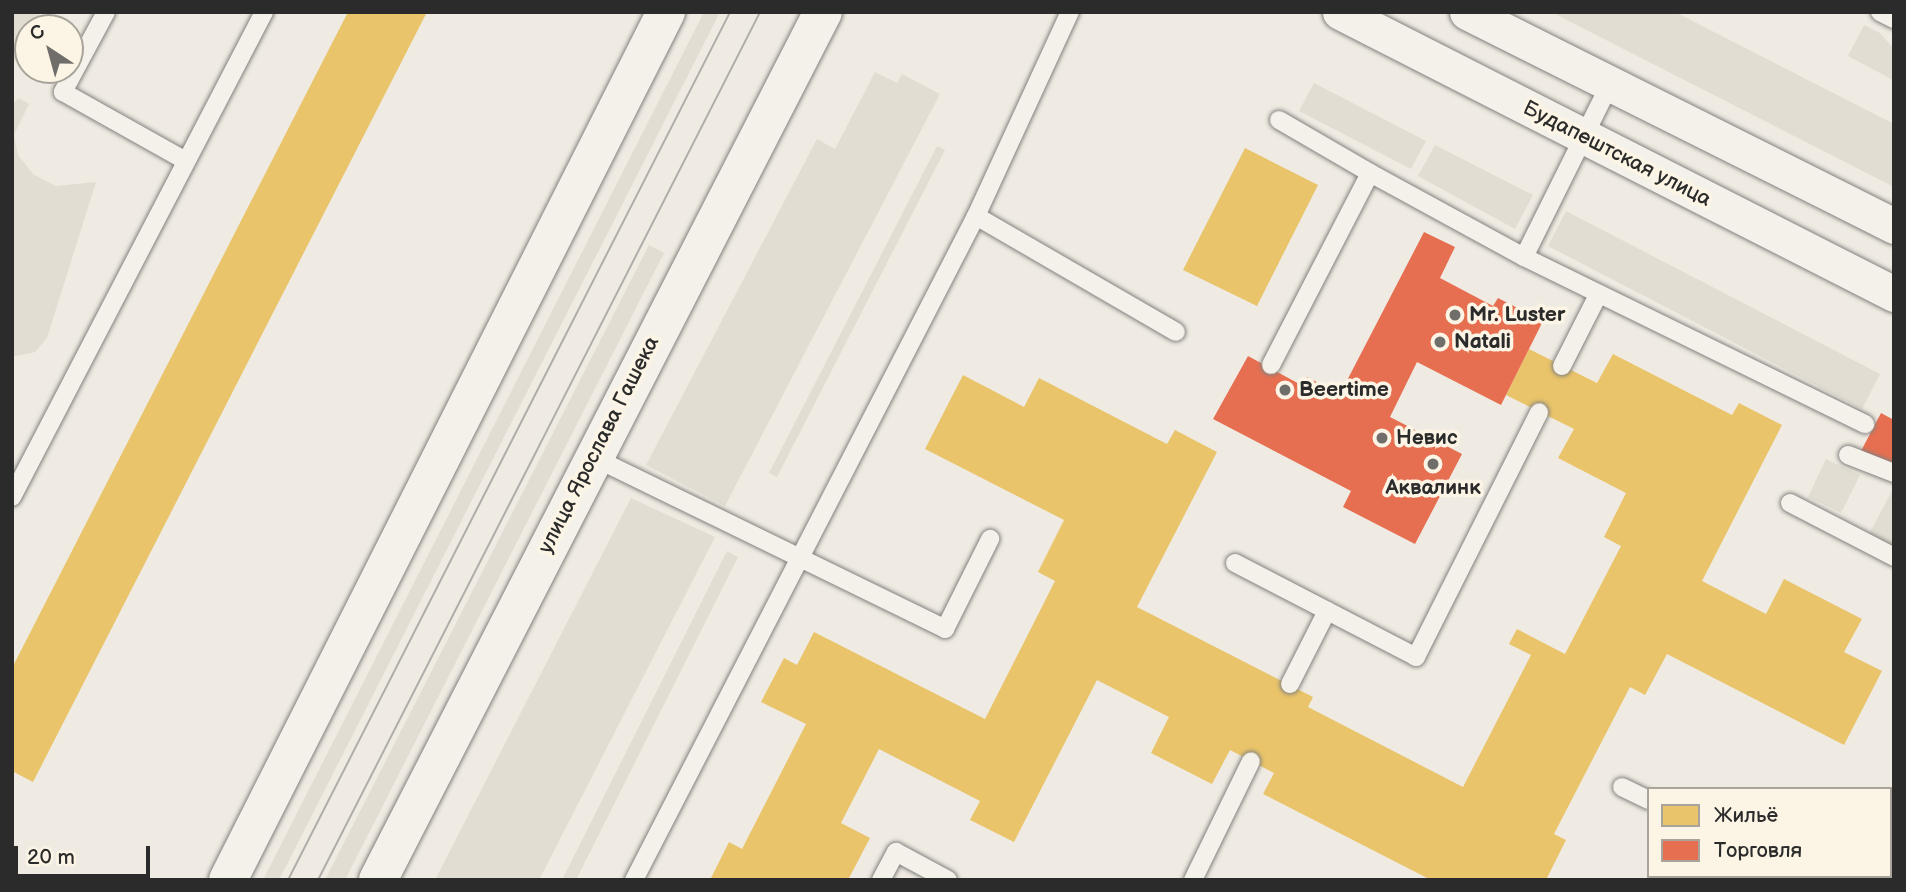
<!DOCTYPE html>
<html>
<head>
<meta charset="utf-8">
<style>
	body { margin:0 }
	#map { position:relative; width:1906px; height:892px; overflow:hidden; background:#efebe3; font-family:"Balsamiq Sans",sans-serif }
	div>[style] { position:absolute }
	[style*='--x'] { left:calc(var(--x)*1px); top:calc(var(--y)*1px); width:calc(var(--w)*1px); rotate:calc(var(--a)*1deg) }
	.built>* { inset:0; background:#e2ddd2 }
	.green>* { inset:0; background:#e1ddd2 }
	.homes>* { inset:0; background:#e9c46a }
	.shops>* { inset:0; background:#e76f51 }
	.roads { filter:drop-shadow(0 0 2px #83817e) drop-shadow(0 0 2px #83817e) }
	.service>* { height:18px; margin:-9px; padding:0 9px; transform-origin:9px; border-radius:9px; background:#f4f1eb }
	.minor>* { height:35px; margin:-17.5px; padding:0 17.5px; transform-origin:17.5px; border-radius:17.5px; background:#f4f1eb }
	.tertiary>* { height:38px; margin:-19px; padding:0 19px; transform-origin:19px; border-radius:19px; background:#f4f1eb }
	.tram>* { height:2px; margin:-1px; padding:0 1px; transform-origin:1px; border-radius:1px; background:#afada9 }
	.dots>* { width:19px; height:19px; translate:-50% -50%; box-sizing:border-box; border:4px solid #fcf5e5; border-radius:50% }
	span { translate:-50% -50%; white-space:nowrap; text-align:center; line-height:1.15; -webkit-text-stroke:7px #fcf5e5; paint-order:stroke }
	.street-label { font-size:21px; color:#2b2b2b }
	.poi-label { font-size:21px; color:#2b2b2b; font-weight:700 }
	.left { translate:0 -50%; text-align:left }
	.frame { position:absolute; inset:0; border:14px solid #2b2b2b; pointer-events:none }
	.legend { position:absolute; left:1647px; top:787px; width:245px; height:91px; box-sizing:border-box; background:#fcf5e5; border:2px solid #a8a49b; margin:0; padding:9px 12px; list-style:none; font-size:21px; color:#2b2b2b }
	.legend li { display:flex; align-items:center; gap:14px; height:35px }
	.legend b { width:35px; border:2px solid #a8a49b }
	.north { position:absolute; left:14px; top:14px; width:70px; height:70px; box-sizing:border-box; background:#fcf5e5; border:2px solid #a8a49b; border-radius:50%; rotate:324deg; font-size:19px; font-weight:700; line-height:28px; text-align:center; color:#2b2b2b }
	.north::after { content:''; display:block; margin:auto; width:24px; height:32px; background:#706e6b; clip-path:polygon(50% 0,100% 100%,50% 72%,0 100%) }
	.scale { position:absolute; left:14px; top:846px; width:136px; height:32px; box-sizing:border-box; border:4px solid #2b2b2b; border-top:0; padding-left:9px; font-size:21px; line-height:24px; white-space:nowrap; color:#2b2b2b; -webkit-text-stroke:5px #fcf5e5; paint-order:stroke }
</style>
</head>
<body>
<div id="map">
	<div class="built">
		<div style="clip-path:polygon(12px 12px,40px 12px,32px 28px,28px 28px,28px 35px,12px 67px)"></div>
	</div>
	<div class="green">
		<div style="clip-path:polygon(704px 12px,720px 12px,279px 880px,263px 880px)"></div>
		<div style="clip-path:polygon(1551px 12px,1675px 12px,1894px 124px,1894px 187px)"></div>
		<div style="clip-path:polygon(1864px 25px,1880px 33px,1894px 49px,1893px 80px,1848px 56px)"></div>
		<div style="clip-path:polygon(875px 72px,897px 83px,902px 74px,940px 94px,725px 506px,646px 465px,817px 139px,835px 149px)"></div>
		<div style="clip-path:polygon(1314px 83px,1426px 141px,1411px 169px,1299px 111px)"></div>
		<div style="clip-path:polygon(19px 98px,29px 104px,14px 135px,18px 155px,33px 174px,56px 186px,96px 182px,47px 338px,35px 352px,12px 357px,12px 104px)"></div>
		<div style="clip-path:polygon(1435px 145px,1533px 195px,1515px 229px,1418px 176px)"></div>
		<div style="clip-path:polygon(937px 146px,945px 150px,777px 477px,769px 473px)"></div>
		<div style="clip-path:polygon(1566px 211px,1880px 374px,1862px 409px,1548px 246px)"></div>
		<div style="clip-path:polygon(649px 245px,664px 253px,345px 880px,325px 880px)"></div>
		<div style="clip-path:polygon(1826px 459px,1860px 475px,1841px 513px,1808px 497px)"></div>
		<div style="clip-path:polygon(1894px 487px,1894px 547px,1869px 534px)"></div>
		<div style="clip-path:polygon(631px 498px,715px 537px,539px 880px,435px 880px)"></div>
		<div style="clip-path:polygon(727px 551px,738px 557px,576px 880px,562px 880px)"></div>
	</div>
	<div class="homes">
		<div style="clip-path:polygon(348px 12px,427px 12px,33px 782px,12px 771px,12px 668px)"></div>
		<div style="clip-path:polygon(1245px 148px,1318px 185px,1257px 306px,1183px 270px)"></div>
		<div style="clip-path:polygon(1529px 349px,1597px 383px,1613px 354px,1732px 415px,1739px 403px,1782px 425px,1702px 581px,1766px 614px,1784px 579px,1862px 619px,1844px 652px,1882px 671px,1844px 745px,1667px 654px,1645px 695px,1630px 687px,1554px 834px,1566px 840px,1546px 880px,1431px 880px,1263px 794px,1274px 773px,1230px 750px,1212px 784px,1151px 753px,1169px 717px,1097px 680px,1014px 842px,970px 820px,980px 801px,879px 749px,841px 823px,870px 838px,848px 880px,710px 880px,729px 842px,742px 849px,806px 724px,761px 702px,784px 658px,797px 665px,814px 632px,985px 719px,1055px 581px,1038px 572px,1064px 520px,925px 449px,963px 375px,1024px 407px,1039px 378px,1167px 444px,1175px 430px,1217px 452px,1137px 607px,1313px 697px,1308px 707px,1463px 787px,1531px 655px,1509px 644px,1517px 629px,1565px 654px,1621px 546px,1604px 537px,1626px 493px,1558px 458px,1574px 429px,1506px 395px)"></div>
	</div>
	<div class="shops">
		<div style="clip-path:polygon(1424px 232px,1455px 247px,1440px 278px,1493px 306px,1498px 298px,1543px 321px,1501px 405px,1417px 362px,1390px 417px,1462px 454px,1415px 544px,1343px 507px,1351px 491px,1213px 419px,1248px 356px,1303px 386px,1307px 377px,1340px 394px)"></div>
		<div style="clip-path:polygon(1881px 413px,1894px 420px,1894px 467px,1861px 451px)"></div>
	</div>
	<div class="roads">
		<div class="service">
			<div style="--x:106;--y:12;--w:91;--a:118.3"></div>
			<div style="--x:63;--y:92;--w:139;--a:29.3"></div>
			<div style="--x:1880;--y:12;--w:16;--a:27"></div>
			<div style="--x:1279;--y:120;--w:105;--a:30.2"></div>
			<div style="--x:1370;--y:173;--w:175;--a:28.6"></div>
			<div style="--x:1524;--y:257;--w:380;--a:26.1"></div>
			<div style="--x:976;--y:216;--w:231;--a:30.1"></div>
			<div style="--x:1524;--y:257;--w:193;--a:-63.6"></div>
			<div style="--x:1271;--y:365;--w:216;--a:-62.7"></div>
			<div style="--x:1562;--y:366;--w:80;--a:-63.1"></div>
			<div style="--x:1848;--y:455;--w:49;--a:21.4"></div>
			<div style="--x:593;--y:457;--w:392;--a:26"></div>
			<div style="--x:945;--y:629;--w:101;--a:-63.4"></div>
			<div style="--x:12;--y:497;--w:547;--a:-62.54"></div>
			<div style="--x:1790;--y:503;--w:117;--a:27.4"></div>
			<div style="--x:1235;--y:563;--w:204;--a:27.4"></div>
			<div style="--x:1416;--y:657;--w:274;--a:-63.3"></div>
			<div style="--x:1290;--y:684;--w:82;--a:-63.1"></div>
			<div style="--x:1622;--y:787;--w:30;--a:26"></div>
			<div style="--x:634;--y:880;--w:747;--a:-62.75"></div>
			<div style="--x:976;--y:216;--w:225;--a:-65.3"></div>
			<div style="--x:881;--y:880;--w:32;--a:-62"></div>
			<div style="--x:896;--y:852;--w:59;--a:28.3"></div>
			<div style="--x:1193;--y:880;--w:132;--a:-64"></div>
			<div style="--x:1791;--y:880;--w:4;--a:-63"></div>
		</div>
		<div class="minor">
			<div style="--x:1340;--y:12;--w:622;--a:26.98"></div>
			<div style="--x:1467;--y:12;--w:478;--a:26.6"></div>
		</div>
		<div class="tertiary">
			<div style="--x:228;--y:880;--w:972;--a:-63.22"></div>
			<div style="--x:378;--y:880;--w:975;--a:-62.86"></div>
		</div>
	</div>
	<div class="tram">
		<div style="--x:288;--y:880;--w:974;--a:-63.01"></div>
		<div style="--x:318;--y:880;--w:974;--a:-63.01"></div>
	</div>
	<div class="dots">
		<div style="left:1455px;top:315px;background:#706e6b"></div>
		<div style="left:1440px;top:342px;background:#706e6b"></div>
		<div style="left:1285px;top:390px;background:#706e6b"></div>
		<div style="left:1382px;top:438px;background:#706e6b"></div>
		<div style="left:1433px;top:464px;background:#706e6b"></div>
	</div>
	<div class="street-label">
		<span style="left:1617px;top:154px;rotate:27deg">Будапештская улица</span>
		<span style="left:599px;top:445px;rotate:-63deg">улица Ярослава Гашека</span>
	</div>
	<div class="poi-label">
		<span class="left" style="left:1469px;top:315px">Mr. Luster</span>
		<span class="left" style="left:1454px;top:342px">Natali</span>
		<span class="left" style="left:1299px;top:390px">Beertime</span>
		<span class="left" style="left:1396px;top:438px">Невис</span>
		<span style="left:1433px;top:488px">Аквалинк</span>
	</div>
	<div class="frame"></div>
	<ul class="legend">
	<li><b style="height:19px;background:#e9c46a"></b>Жильё</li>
	<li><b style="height:19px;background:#e76f51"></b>Торговля</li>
	</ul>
	<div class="north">С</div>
	<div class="scale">20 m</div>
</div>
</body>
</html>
